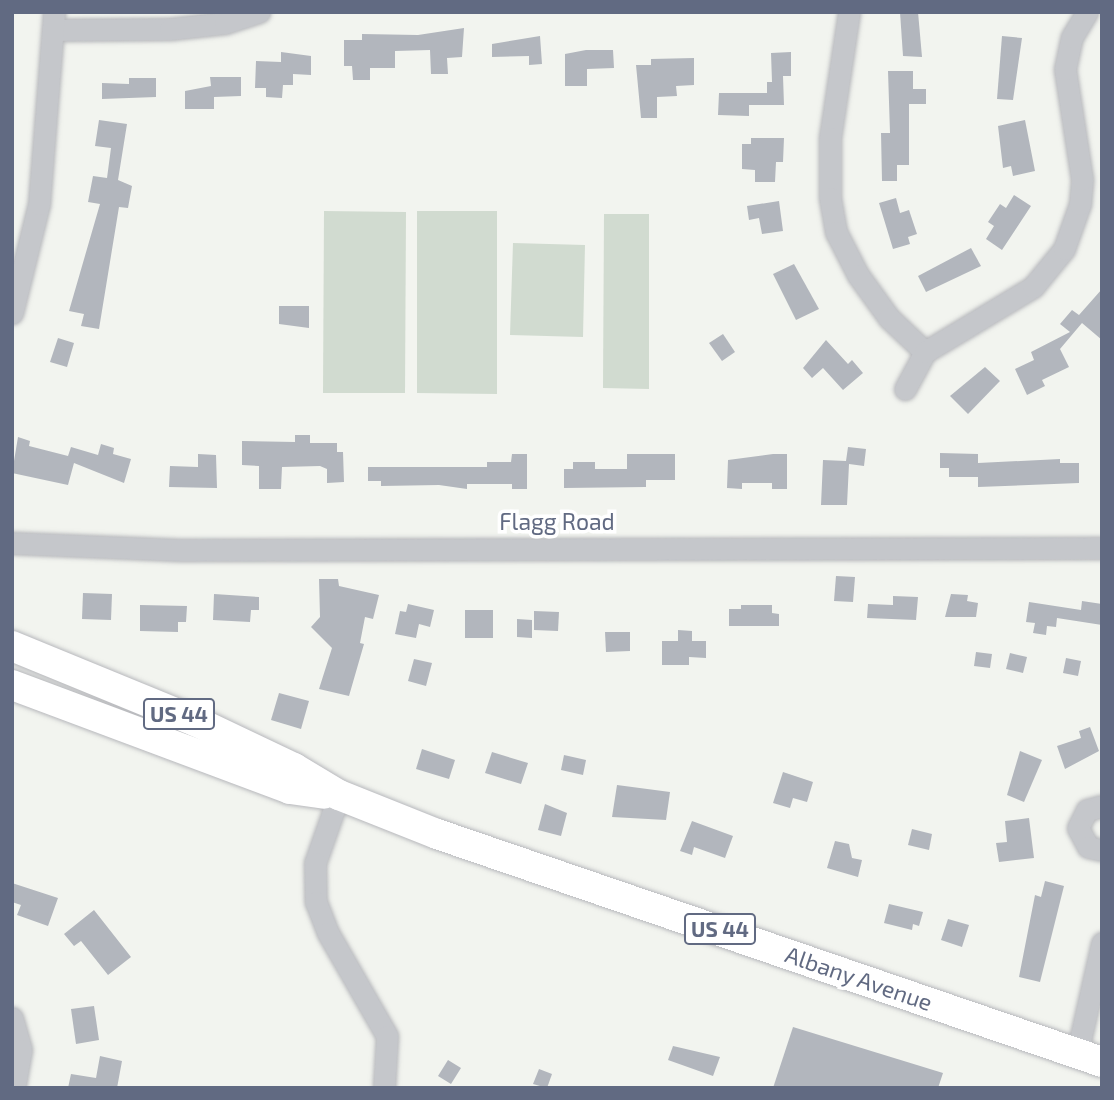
<!DOCTYPE html>
<html>
<head>
<meta charset="utf-8">
<style>
	body { margin:0 }
	#map { position:relative; width:1114px; height:1100px; overflow:hidden; background:#f2f4ef; font-family:"Exo 2",sans-serif }
	div>[style] { position:absolute }
	[style*='--x'] { left:calc(var(--x)*1px); top:calc(var(--y)*1px); width:calc(var(--w)*1px); rotate:calc(var(--a)*1deg) }
	.green>* { inset:0; background:#d1dbd0 }
	.building>* { inset:0; background:#b2b6bd }
	.roads { filter:drop-shadow(0 0 2px #b7b8bc) drop-shadow(0 0 2px #b7b8bc) }
	.minor>* { height:21px; margin:-10.5px; padding:0 10.5px; transform-origin:10.5px; border-radius:10.5px; background:#c5c7cb }
	.highway>* { height:30px; margin:-15px; padding:0 15px; transform-origin:15px; border-radius:15px; background:#fff }
	span { translate:-50% -50%; white-space:nowrap; text-align:center; line-height:1.15; -webkit-text-stroke:7px #fff; paint-order:stroke }
	.shield-label span { padding:2px 5px; background:#fff; border:2px solid; border-radius:5px; -webkit-text-stroke-width:0 }
	.shield-label { font-size:21px; color:#616a82; font-weight:700 }
	.street-label { font-size:23px; color:#616a82 }
	.frame { position:absolute; inset:0; border:14px solid #616a82; pointer-events:none }
</style>
</head>
<body>
<div id="map">
	<div class="green">
		<div style="clip-path:polygon(324px 211px,406px 212px,405px 393px,323px 393px)"></div>
		<div style="clip-path:polygon(417px 211px,497px 211px,497px 394px,417px 393px)"></div>
		<div style="clip-path:polygon(604px 214px,649px 214px,649px 389px,603px 388px)"></div>
		<div style="clip-path:polygon(513px 243px,585px 245px,583px 337px,510px 335px)"></div>
	</div>
	<div class="building">
		<div style="clip-path:polygon(900px 12px,918px 12px,922px 57px,903px 56px)"></div>
		<div style="clip-path:polygon(464px 28px,462px 57px,447px 58px,448px 74px,431px 74px,430px 50px,395px 51px,395px 68px,370px 68px,370px 80px,353px 80px,352px 66px,344px 66px,344px 40px,362px 40px,362px 34px,418px 35px)"></div>
		<div style="clip-path:polygon(540px 36px,542px 64px,529px 65px,529px 56px,492px 57px,492px 44px)"></div>
		<div style="clip-path:polygon(1002px 36px,1022px 38px,1013px 100px,997px 99px)"></div>
		<div style="clip-path:polygon(586px 50px,613px 50px,614px 68px,587px 69px,587px 86px,565px 86px,565px 54px)"></div>
		<div style="clip-path:polygon(281px 52px,311px 56px,311px 75px,293px 74px,293px 85px,283px 85px,282px 98px,266px 97px,266px 88px,255px 88px,256px 61px,281px 62px)"></div>
		<div style="clip-path:polygon(791px 52px,791px 76px,783px 76px,784px 105px,749px 105px,749px 116px,718px 115px,719px 93px,767px 93px,767px 82px,772px 82px,771px 53px)"></div>
		<div style="clip-path:polygon(694px 58px,694px 85px,676px 86px,677px 96px,657px 97px,657px 118px,641px 118px,636px 65px,651px 65px,651px 59px)"></div>
		<div style="clip-path:polygon(888px 71px,913px 71px,913px 89px,926px 89px,926px 104px,909px 104px,909px 165px,897px 165px,897px 181px,882px 181px,881px 133px,890px 133px)"></div>
		<div style="clip-path:polygon(210px 77px,241px 77px,241px 96px,214px 97px,214px 109px,185px 109px,185px 91px,211px 86px)"></div>
		<div style="clip-path:polygon(129px 78px,156px 78px,156px 97px,102px 99px,102px 83px,129px 84px)"></div>
		<div style="clip-path:polygon(99px 120px,127px 124px,118px 180px,132px 186px,128px 208px,119px 207px,99px 329px,81px 326px,84px 314px,69px 311px,100px 204px,88px 202px,93px 176px,107px 178px,111px 148px,95px 146px)"></div>
		<div style="clip-path:polygon(1025px 120px,1035px 171px,1013px 176px,1011px 166px,1003px 168px,998px 126px)"></div>
		<div style="clip-path:polygon(751px 138px,784px 138px,783px 162px,776px 162px,775px 182px,755px 182px,755px 170px,742px 169px,742px 144px,751px 144px)"></div>
		<div style="clip-path:polygon(1014px 195px,1031px 206px,1002px 250px,986px 239px,994px 226px,988px 222px,1000px 204px,1006px 208px)"></div>
		<div style="clip-path:polygon(896px 198px,900px 213px,909px 210px,917px 234px,908px 237px,910px 244px,893px 249px,879px 203px)"></div>
		<div style="clip-path:polygon(779px 201px,783px 231px,762px 234px,759px 218px,749px 220px,747px 206px)"></div>
		<div style="clip-path:polygon(971px 248px,981px 266px,926px 292px,918px 276px)"></div>
		<div style="clip-path:polygon(794px 264px,819px 309px,796px 320px,773px 274px)"></div>
		<div style="clip-path:polygon(1102px 289px,1102px 340px,1082px 323px,1060px 349px,1069px 367px,1042px 380px,1045px 386px,1027px 395px,1015px 369px,1034px 360px,1031px 352px,1070px 332px,1060px 324px,1072px 310px,1079px 315px)"></div>
		<div style="clip-path:polygon(279px 306px,309px 306px,309px 328px,279px 324px)"></div>
		<div style="clip-path:polygon(723px 334px,735px 352px,722px 361px,709px 343px)"></div>
		<div style="clip-path:polygon(58px 338px,74px 343px,67px 367px,50px 362px)"></div>
		<div style="clip-path:polygon(826px 340px,848px 364px,852px 360px,863px 373px,843px 390px,823px 368px,812px 378px,803px 368px)"></div>
		<div style="clip-path:polygon(985px 367px,1000px 381px,968px 414px,950px 396px)"></div>
		<div style="clip-path:polygon(295px 435px,310px 435px,310px 443px,337px 443px,337px 452px,343px 452px,344px 482px,327px 483px,327px 469px,320px 466px,282px 467px,281px 489px,259px 489px,259px 466px,242px 465px,242px 441px,295px 442px)"></div>
		<div style="clip-path:polygon(18px 437px,30px 441px,29px 446px,68px 456px,71px 447px,98px 455px,101px 444px,114px 448px,113px 454px,131px 459px,124px 483px,74px 463px,68px 485px,12px 473px)"></div>
		<div style="clip-path:polygon(848px 447px,866px 449px,864px 466px,849px 464px,847px 505px,821px 505px,823px 460px,846px 461px)"></div>
		<div style="clip-path:polygon(940px 453px,978px 454px,978px 463px,1060px 459px,1060px 463px,1079px 463px,1079px 483px,978px 487px,978px 477px,949px 477px,949px 468px,940px 468px)"></div>
		<div style="clip-path:polygon(198px 454px,216px 455px,217px 488px,169px 487px,170px 466px,198px 467px)"></div>
		<div style="clip-path:polygon(512px 454px,527px 454px,527px 489px,512px 489px,512px 484px,467px 484px,467px 489px,439px 485px,381px 486px,381px 481px,368px 481px,368px 467px,487px 467px,487px 462px,511px 462px)"></div>
		<div style="clip-path:polygon(627px 454px,675px 454px,675px 480px,646px 480px,646px 487px,564px 488px,564px 469px,573px 469px,573px 462px,595px 462px,595px 469px,627px 469px)"></div>
		<div style="clip-path:polygon(773px 454px,787px 454px,787px 489px,772px 489px,772px 483px,742px 483px,742px 489px,727px 488px,728px 460px)"></div>
		<div style="clip-path:polygon(836px 576px,855px 577px,853px 602px,834px 601px)"></div>
		<div style="clip-path:polygon(319px 579px,338px 579px,339px 586px,379px 595px,373px 619px,365px 617px,360px 643px,364px 644px,349px 696px,319px 689px,332px 648px,311px 627px,320px 617px)"></div>
		<div style="clip-path:polygon(83px 593px,112px 594px,111px 620px,82px 619px)"></div>
		<div style="clip-path:polygon(214px 594px,259px 597px,259px 610px,251px 610px,250px 622px,213px 620px)"></div>
		<div style="clip-path:polygon(951px 594px,968px 595px,967px 601px,978px 603px,976px 617px,945px 617px)"></div>
		<div style="clip-path:polygon(893px 596px,918px 597px,916px 620px,867px 618px,868px 604px,893px 605px)"></div>
		<div style="clip-path:polygon(1082px 601px,1102px 604px,1102px 625px,1057px 618px,1056px 627px,1047px 626px,1046px 635px,1033px 633px,1035px 623px,1026px 622px,1029px 602px,1081px 610px)"></div>
		<div style="clip-path:polygon(408px 604px,434px 610px,430px 627px,419px 624px,416px 638px,395px 634px,400px 611px,406px 612px)"></div>
		<div style="clip-path:polygon(140px 605px,187px 606px,186px 622px,178px 622px,178px 632px,140px 631px)"></div>
		<div style="clip-path:polygon(741px 605px,772px 605px,772px 613px,779px 614px,779px 626px,729px 626px,729px 609px,741px 609px)"></div>
		<div style="clip-path:polygon(465px 610px,493px 610px,493px 638px,465px 638px)"></div>
		<div style="clip-path:polygon(534px 611px,559px 612px,558px 631px,534px 630px)"></div>
		<div style="clip-path:polygon(517px 619px,532px 620px,532px 638px,517px 637px)"></div>
		<div style="clip-path:polygon(678px 630px,692px 631px,692px 641px,706px 641px,706px 658px,689px 657px,689px 665px,662px 665px,662px 641px,678px 641px)"></div>
		<div style="clip-path:polygon(605px 632px,630px 632px,630px 651px,606px 652px)"></div>
		<div style="clip-path:polygon(976px 652px,992px 654px,990px 668px,974px 666px)"></div>
		<div style="clip-path:polygon(1010px 653px,1027px 657px,1023px 673px,1006px 669px)"></div>
		<div style="clip-path:polygon(1066px 658px,1081px 661px,1078px 676px,1063px 673px)"></div>
		<div style="clip-path:polygon(414px 659px,432px 663px,426px 686px,408px 681px)"></div>
		<div style="clip-path:polygon(279px 693px,309px 701px,301px 729px,271px 720px)"></div>
		<div style="clip-path:polygon(1090px 727px,1099px 751px,1065px 769px,1057px 746px,1081px 738px,1079px 731px)"></div>
		<div style="clip-path:polygon(422px 749px,455px 760px,449px 779px,416px 769px)"></div>
		<div style="clip-path:polygon(1020px 751px,1042px 760px,1024px 802px,1007px 795px)"></div>
		<div style="clip-path:polygon(492px 752px,528px 763px,521px 784px,485px 773px)"></div>
		<div style="clip-path:polygon(564px 755px,586px 760px,583px 775px,561px 770px)"></div>
		<div style="clip-path:polygon(783px 772px,813px 782px,807px 802px,793px 798px,790px 808px,773px 803px)"></div>
		<div style="clip-path:polygon(617px 785px,670px 792px,666px 820px,612px 817px)"></div>
		<div style="clip-path:polygon(545px 804px,567px 813px,561px 836px,538px 830px)"></div>
		<div style="clip-path:polygon(1029px 818px,1034px 858px,999px 862px,996px 843px,1007px 842px,1005px 821px)"></div>
		<div style="clip-path:polygon(692px 821px,733px 836px,725px 858px,694px 847px,692px 855px,680px 851px)"></div>
		<div style="clip-path:polygon(912px 829px,932px 834px,929px 850px,908px 845px)"></div>
		<div style="clip-path:polygon(835px 841px,849px 844px,852px 858px,862px 860px,858px 877px,827px 868px)"></div>
		<div style="clip-path:polygon(1045px 881px,1064px 886px,1040px 982px,1019px 977px,1035px 895px,1041px 897px)"></div>
		<div style="clip-path:polygon(12px 883px,58px 898px,48px 926px,17px 915px,21px 905px,12px 902px)"></div>
		<div style="clip-path:polygon(889px 904px,923px 912px,919px 926px,913px 924px,912px 930px,884px 923px)"></div>
		<div style="clip-path:polygon(94px 910px,131px 957px,108px 975px,81px 941px,74px 946px,64px 934px)"></div>
		<div style="clip-path:polygon(948px 919px,969px 925px,962px 947px,941px 940px)"></div>
		<div style="clip-path:polygon(94px 1006px,99px 1040px,76px 1044px,71px 1009px)"></div>
		<div style="clip-path:polygon(793px 1027px,943px 1073px,938px 1088px,773px 1088px)"></div>
		<div style="clip-path:polygon(673px 1046px,720px 1057px,713px 1076px,668px 1060px)"></div>
		<div style="clip-path:polygon(100px 1056px,122px 1061px,117px 1088px,68px 1088px,71px 1074px,96px 1078px)"></div>
		<div style="clip-path:polygon(448px 1060px,461px 1068px,451px 1084px,438px 1076px)"></div>
		<div style="clip-path:polygon(539px 1069px,552px 1074px,547px 1088px,533px 1084px)"></div>
	</div>
	<div class="roads">
		<div class="minor">
			<div style="--x:849;--y:12;--w:127;--a:98.6"></div>
			<div style="--x:830;--y:138;--w:60;--a:90"></div>
			<div style="--x:830;--y:198;--w:35;--a:80"></div>
			<div style="--x:836;--y:232;--w:48;--a:62.9"></div>
			<div style="--x:858;--y:275;--w:53;--a:54.2"></div>
			<div style="--x:889;--y:318;--w:50;--a:43.4"></div>
			<div style="--x:54;--y:30;--w:116;--a:-0.5"></div>
			<div style="--x:170;--y:29;--w:55;--a:-6.2"></div>
			<div style="--x:225;--y:23;--w:36;--a:-18"></div>
			<div style="--x:12;--y:313;--w:112;--a:-76.1"></div>
			<div style="--x:39;--y:204;--w:193;--a:-85.5"></div>
			<div style="--x:905;--y:389;--w:42;--a:-61.6"></div>
			<div style="--x:925;--y:352;--w:126;--a:-31"></div>
			<div style="--x:1033;--y:287;--w:49;--a:-50.8"></div>
			<div style="--x:1064;--y:249;--w:48;--a:-70.4"></div>
			<div style="--x:1080;--y:204;--w:25;--a:-85"></div>
			<div style="--x:1082;--y:179;--w:111;--a:-98.8"></div>
			<div style="--x:1065;--y:69;--w:33;--a:-78"></div>
			<div style="--x:1072;--y:37;--w:29;--a:-59"></div>
			<div style="--x:12;--y:543;--w:168;--a:2.4"></div>
			<div style="--x:180;--y:550;--w:922;--a:-0.12"></div>
			<div style="--x:339;--y:795;--w:72;--a:109.4"></div>
			<div style="--x:315;--y:863;--w:39;--a:89"></div>
			<div style="--x:316;--y:902;--w:33;--a:69"></div>
			<div style="--x:328;--y:933;--w:119;--a:60.2"></div>
			<div style="--x:387;--y:1036;--w:52;--a:93.3"></div>
			<div style="--x:1102;--y:806;--w:16;--a:165"></div>
			<div style="--x:1087;--y:810;--w:20;--a:117"></div>
			<div style="--x:1078;--y:828;--w:21;--a:62"></div>
			<div style="--x:1088;--y:847;--w:14;--a:12"></div>
			<div style="--x:12;--y:1018;--w:33;--a:74"></div>
			<div style="--x:21;--y:1050;--w:39;--a:100"></div>
			<div style="--x:1077;--y:1054;--w:114;--a:-77.3"></div>
		</div>
		<div class="highway">
			<div style="--x:12;--y:646;--w:198;--a:22.3"></div>
			<div style="--x:195;--y:721;--w:110;--a:25.4"></div>
			<div style="--x:294;--y:768;--w:52;--a:31"></div>
			<div style="--x:339;--y:795;--w:105;--a:21.7"></div>
			<div style="--x:437;--y:834;--w:703;--a:18.92"></div>
			<div style="--x:12;--y:685;--w:297;--a:20.5"></div>
			<div style="--x:290;--y:789;--w:34;--a:8"></div>
		</div>
	</div>
	<div class="shield-label">
		<span style="left:179px;top:714px">US 44</span>
		<span style="left:720px;top:929px">US 44</span>
	</div>
	<div class="street-label">
		<span style="left:557px;top:521px">Flagg Road</span>
		<span style="left:859px;top:978px;rotate:19deg">Albany Avenue</span>
	</div>
	<div class="frame"></div>
</div>
</body>
</html>
